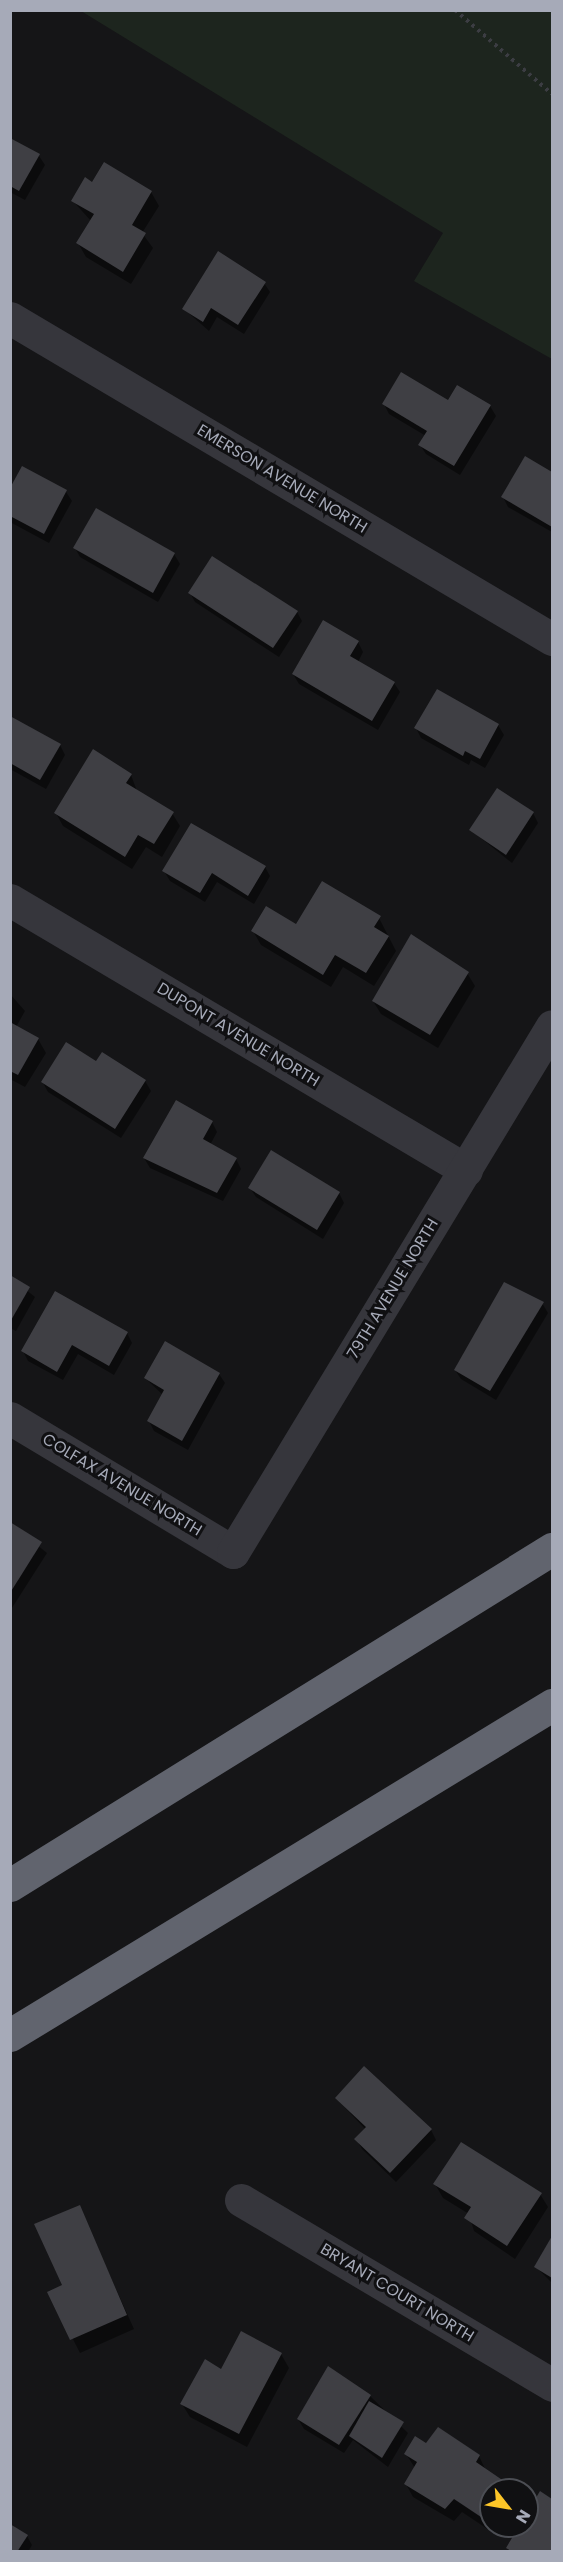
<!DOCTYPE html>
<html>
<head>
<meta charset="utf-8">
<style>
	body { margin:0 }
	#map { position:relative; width:563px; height:2562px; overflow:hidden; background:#151517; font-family:Poppins,sans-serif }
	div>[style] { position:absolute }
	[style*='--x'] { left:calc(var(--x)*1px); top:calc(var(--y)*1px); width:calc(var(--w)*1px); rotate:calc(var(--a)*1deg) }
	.green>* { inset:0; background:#1d251e }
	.shadow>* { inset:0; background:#0007 }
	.building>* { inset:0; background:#3f3f44 }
	.path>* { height:4px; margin-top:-2px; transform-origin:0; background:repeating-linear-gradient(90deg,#3c3d43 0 3px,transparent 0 7.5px) }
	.street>* { height:33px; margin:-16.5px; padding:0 16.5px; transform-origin:16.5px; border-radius:16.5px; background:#36363c }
	.highway>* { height:33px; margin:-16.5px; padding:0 16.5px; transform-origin:16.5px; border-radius:16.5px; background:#61646e }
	span { translate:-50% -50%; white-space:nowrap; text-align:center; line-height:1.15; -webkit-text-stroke:6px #101012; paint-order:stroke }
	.street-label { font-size:16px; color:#a6aab8 }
	.frame { position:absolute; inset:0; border:12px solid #a6aab8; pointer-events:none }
	.north { position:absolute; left:479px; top:2478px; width:60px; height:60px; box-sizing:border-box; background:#101012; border:2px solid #4c4e54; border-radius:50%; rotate:121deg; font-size:16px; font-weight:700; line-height:24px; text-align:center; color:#a6aab8 }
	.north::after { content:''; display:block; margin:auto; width:21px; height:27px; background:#fcc528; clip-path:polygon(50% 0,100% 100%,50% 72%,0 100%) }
</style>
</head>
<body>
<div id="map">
	<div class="green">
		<div style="clip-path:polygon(81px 11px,552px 11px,552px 359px,414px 281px,443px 233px)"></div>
	</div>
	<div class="shadow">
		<div style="clip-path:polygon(10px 139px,39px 156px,45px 165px,25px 200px,10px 192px)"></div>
		<div style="clip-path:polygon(93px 184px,151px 192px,159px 206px,142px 233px,153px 248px,131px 284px,86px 257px,78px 243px,91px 221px,73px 201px)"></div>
		<div style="clip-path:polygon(264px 283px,270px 292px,244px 334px,217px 317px,209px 331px,184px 309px)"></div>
		<div style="clip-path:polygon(448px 402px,490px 406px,496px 416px,460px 475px,426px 454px,420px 445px,426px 436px,389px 414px,384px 404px)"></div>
		<div style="clip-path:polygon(525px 458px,552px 474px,552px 532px,508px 507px,503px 497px)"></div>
		<div style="clip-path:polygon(10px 491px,66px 492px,72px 501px,49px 543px,10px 522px)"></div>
		<div style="clip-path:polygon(75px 548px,174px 554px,180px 564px,158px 602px,80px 557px)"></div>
		<div style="clip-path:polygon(190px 593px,297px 612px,302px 621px,279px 657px,195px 602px)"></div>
		<div style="clip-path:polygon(358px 642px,363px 652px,358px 662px,394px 683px,400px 692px,378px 730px,299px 684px,293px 674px)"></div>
		<div style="clip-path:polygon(10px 717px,60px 745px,65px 755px,46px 789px,10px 769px)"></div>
		<div style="clip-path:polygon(498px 725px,504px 735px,485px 768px,471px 760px,469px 765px,421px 738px,416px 728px)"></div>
		<div style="clip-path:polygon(131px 775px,137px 791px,172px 813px,180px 826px,162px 857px,146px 847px,132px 869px,63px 826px,56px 813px)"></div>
		<div style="clip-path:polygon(533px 813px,538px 823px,512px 863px,471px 830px)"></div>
		<div style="clip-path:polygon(265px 867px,270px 876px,254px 904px,217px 882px,205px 902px,170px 881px,164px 871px)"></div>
		<div style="clip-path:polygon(379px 918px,396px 951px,374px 986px,343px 967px,331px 987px,261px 945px,253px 931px)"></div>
		<div style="clip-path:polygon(467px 973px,475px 986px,438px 1048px,381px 1014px,373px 1001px)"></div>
		<div style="clip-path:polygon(10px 994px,25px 1011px,16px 1027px,38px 1039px,46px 1053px,25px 1087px,10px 1079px)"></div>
		<div style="clip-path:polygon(96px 1063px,145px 1081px,151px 1091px,121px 1138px,48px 1092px,43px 1083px)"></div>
		<div style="clip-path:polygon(212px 1122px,217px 1132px,210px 1145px,236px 1159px,241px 1169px,223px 1201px,150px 1168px,144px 1158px)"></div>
		<div style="clip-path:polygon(250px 1188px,339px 1193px,344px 1203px,323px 1239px,256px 1197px)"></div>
		<div style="clip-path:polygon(10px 1277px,35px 1297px,16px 1331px,10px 1328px)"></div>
		<div style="clip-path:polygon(542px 1303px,548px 1313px,496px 1400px,461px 1379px,455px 1370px)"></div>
		<div style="clip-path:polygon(127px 1333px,132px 1343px,114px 1375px,78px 1354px,63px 1380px,28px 1361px,23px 1351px)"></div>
		<div style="clip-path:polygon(219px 1374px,225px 1383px,188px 1450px,154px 1431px,149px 1421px,163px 1395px,145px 1378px)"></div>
		<div style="clip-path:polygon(10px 1523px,47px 1553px,10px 1611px)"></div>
		<div style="clip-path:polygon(336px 2098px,431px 2130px,436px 2140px,396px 2182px,362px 2149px,356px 2139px,366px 2130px)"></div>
		<div style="clip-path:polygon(435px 2184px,540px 2194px,548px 2207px,515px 2259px,474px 2231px,469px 2214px,443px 2198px)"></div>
		<div style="clip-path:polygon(79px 2207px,134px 2329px,80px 2353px,49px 2292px,64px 2286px)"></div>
		<div style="clip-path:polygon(552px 2239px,552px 2283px,536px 2267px)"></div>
		<div style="clip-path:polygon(281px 2354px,289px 2368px,247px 2447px,190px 2417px,182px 2404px,222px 2371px)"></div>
		<div style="clip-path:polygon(370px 2396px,408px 2433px,388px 2467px,353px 2440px,344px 2453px,304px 2429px,298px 2419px)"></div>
		<div style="clip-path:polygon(426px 2445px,479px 2456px,486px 2471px,509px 2487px,491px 2490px,491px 2526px,501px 2526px,495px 2534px,462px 2512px,454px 2521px,413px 2497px,406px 2484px,415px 2468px,406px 2454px)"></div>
		<div style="clip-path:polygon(540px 2493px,552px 2500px,552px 2552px,510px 2552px)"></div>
		<div style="clip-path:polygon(27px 2536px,32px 2545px,28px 2552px,10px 2552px)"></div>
	</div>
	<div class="building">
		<div style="clip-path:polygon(10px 138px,40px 154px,19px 191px,10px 186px)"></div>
		<div style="clip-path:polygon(104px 162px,152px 191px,132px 225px,146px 233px,123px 272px,76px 243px,94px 214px,71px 201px,85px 177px,92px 182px)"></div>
		<div style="clip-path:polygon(218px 251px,266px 282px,238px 325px,211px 308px,203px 322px,182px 309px)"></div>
		<div style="clip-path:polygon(401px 372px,448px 400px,457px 385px,491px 405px,454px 466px,418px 445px,427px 431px,382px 404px)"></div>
		<div style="clip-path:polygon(525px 456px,552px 472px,552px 527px,501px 497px)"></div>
		<div style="clip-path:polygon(22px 466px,67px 490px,44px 534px,10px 516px,10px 488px)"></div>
		<div style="clip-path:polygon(96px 508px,175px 553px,153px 593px,73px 548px)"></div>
		<div style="clip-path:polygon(212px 556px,298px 611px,273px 648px,188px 593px)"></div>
		<div style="clip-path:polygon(323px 620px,359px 641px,350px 656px,395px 682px,372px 721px,292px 674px)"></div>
		<div style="clip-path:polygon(437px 689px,499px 724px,480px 759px,465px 751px,463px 756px,414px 728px)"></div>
		<div style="clip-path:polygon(10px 716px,61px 744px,40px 780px,10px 763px)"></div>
		<div style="clip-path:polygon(93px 749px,132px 774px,126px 783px,174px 812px,154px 844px,138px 835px,125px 857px,54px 813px)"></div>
		<div style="clip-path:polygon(497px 788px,534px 812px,506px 855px,469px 830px)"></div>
		<div style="clip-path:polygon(191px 823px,266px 866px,248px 896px,212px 873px,200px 893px,162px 871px)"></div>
		<div style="clip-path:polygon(322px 881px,381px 916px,374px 927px,389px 936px,366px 973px,335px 955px,323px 975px,251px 931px,266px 906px,296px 924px)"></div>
		<div style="clip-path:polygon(411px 934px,469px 972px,430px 1035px,372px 1001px)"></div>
		<div style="clip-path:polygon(10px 1022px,39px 1038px,18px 1075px,10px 1071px)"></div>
		<div style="clip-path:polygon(66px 1042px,96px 1061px,102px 1052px,146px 1080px,115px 1129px,41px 1082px)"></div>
		<div style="clip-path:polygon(176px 1100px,213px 1121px,203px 1139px,237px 1158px,217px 1193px,143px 1158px)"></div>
		<div style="clip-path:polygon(271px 1150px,340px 1192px,317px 1230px,248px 1188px)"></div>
		<div style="clip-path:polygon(10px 1275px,30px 1287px,10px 1322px)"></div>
		<div style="clip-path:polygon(504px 1282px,544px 1302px,490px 1391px,454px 1370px)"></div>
		<div style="clip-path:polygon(55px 1291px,128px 1332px,109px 1366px,72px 1345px,57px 1372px,21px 1351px)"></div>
		<div style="clip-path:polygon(165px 1341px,220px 1373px,182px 1441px,147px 1421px,164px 1390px,144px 1378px)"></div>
		<div style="clip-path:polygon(10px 1522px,42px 1542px,10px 1593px)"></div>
		<div style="clip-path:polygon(364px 2066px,432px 2129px,390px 2173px,354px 2139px,366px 2127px,335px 2098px)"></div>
		<div style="clip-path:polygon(461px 2142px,542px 2193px,507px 2246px,464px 2218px,471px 2207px,433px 2184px)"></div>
		<div style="clip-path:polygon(80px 2205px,127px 2315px,70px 2340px,47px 2292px,62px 2285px,34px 2224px)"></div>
		<div style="clip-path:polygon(552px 2236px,552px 2278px,534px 2267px)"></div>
		<div style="clip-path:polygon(241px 2331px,282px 2353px,239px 2434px,180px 2404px,205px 2359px,221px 2369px)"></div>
		<div style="clip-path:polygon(328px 2366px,371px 2395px,339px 2445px,297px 2419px)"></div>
		<div style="clip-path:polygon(369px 2401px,404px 2422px,382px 2458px,349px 2436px)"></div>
		<div style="clip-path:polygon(438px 2427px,480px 2455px,476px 2462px,511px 2486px,491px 2490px,487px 2521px,454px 2499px,445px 2509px,404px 2484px,417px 2462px,404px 2454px,415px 2436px,426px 2443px)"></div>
		<div style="clip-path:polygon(540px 2491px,552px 2499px,552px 2552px,513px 2552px,506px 2548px,519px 2526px,527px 2526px,527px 2513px)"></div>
		<div style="clip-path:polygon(10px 2524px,28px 2535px,17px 2552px,10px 2552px)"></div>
	</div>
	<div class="path">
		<div style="--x:455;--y:10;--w:128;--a:40.9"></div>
	</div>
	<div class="street">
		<div style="--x:10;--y:318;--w:630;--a:30.64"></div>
		<div style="--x:10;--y:900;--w:530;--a:30.63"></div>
		<div style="--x:10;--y:1418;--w:260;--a:31"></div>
		<div style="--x:233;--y:1552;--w:615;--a:-58.76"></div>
		<div style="--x:241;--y:2200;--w:362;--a:30.7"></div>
	</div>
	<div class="highway">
		<div style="--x:10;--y:1885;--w:638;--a:-31.8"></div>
		<div style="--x:10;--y:2035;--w:635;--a:-31.34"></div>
	</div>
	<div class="street-label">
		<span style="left:282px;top:479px;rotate:31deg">EMERSON AVENUE NORTH</span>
		<span style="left:238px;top:1035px;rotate:31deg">DUPONT AVENUE NORTH</span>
		<span style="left:393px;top:1289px;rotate:-59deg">79TH AVENUE NORTH</span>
		<span style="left:122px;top:1485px;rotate:31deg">COLFAX AVENUE NORTH</span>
		<span style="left:397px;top:2293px;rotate:31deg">BRYANT COURT NORTH</span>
	</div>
	<div class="frame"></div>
	<div class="north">N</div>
</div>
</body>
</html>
